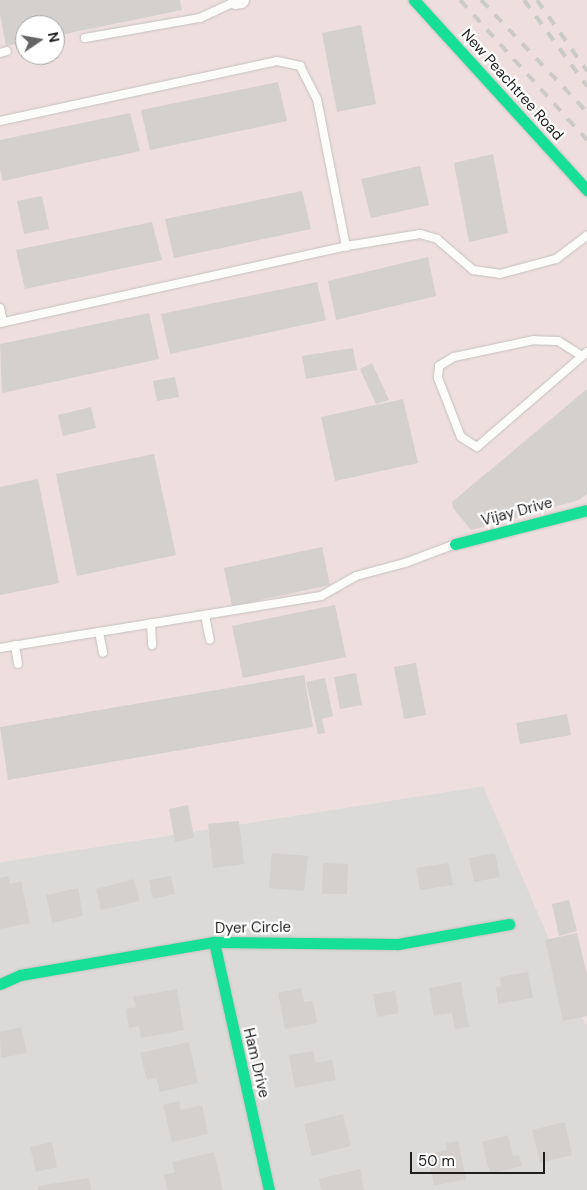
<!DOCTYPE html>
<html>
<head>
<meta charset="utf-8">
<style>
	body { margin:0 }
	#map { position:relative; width:587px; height:1190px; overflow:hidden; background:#edeae7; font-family:"DM Sans",sans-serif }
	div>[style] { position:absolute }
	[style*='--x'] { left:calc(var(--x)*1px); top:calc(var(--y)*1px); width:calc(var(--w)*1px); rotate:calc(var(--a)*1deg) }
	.residential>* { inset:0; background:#dcdad8 }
	.commercial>* { inset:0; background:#eededd }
	.building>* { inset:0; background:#d3d0ce }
	.roads { filter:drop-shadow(0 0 1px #c4c2c1) drop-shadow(0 0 1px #c4c2c1) }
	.lane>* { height:8px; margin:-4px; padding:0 4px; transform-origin:4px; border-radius:4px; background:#fcfcfb }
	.street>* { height:16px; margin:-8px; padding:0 8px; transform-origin:8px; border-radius:8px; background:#fcfcfb }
	.fast>* { height:11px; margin:-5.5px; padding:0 5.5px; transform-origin:5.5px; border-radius:5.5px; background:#16e098 }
	.rail>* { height:4px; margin-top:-2px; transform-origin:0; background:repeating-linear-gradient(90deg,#cacac9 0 10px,transparent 0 20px) }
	span { translate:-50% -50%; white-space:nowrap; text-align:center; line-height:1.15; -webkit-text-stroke:4.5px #fff; paint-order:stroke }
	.street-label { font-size:15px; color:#1e1e1e }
	.north { position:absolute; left:15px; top:15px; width:50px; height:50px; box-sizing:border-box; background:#fff; border:1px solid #a5a5a5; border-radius:50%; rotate:78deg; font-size:14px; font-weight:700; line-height:20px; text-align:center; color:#1e1e1e }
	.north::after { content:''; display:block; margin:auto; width:18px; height:22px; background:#666564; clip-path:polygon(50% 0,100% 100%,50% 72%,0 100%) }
	.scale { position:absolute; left:410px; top:1152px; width:135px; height:22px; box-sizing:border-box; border:2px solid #1e1e1e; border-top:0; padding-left:6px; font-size:15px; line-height:18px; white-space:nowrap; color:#1e1e1e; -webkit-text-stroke:4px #fff; paint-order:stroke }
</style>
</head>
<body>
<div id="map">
	<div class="residential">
		<div style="clip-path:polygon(484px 786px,587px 1027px,587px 1190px,0 1190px,0 862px)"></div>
	</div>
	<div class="commercial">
		<div style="clip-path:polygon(evenodd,0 0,587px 0,587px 1027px,483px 786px,0 862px,0 0,25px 25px,55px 25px,55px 55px,25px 55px,25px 25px)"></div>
	</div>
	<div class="building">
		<div style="clip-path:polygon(0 0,180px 0,182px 10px,55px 36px,55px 25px,25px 25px,25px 42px,6px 46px,0 14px)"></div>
		<div style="clip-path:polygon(361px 25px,376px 104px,337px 112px,322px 33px)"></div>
		<div style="clip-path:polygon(278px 82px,287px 121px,150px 150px,141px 110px)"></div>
		<div style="clip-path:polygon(130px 113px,140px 151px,3px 181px,0 169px,0 140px)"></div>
		<div style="clip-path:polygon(493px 154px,508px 233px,469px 242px,454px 163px)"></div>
		<div style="clip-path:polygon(420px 166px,429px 205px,371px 218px,361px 179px)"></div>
		<div style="clip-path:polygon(302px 191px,311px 229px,174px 258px,165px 219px)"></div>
		<div style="clip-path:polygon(42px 196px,49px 229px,24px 234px,17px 201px)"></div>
		<div style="clip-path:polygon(152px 222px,162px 260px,25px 289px,16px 250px)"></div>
		<div style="clip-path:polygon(428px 257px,436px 296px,336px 320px,328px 281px)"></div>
		<div style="clip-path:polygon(317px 282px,326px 320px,170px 354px,161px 314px)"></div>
		<div style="clip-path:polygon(149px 313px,159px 359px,2px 393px,0 344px)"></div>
		<div style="clip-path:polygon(353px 348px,357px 370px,306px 379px,302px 356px)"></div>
		<div style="clip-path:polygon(372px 363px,389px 400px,376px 404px,360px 369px)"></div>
		<div style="clip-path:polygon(175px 377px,179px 397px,157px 401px,153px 381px)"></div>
		<div style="clip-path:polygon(587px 389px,587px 494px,579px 500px,471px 530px,453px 508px,452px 502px)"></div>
		<div style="clip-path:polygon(403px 399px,418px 463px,335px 481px,321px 417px)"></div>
		<div style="clip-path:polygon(91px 407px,96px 428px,63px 436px,58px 415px)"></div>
		<div style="clip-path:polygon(154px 454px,176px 555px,77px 576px,56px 474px)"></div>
		<div style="clip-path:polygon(38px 479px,59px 583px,0 595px,0 487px)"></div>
		<div style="clip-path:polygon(322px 547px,330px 585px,232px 606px,224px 568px)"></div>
		<div style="clip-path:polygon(335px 605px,346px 657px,243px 678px,232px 626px)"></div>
		<div style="clip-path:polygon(416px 663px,426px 715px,404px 719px,394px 667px)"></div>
		<div style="clip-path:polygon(356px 673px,362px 705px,340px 709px,334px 677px)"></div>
		<div style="clip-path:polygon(304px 675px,313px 727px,8px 780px,0 727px)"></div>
		<div style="clip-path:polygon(325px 678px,333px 716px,322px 719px,325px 733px,318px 734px,306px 682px)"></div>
		<div style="clip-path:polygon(567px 714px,571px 735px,520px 744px,516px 723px)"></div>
		<div style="clip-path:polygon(188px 805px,194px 838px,175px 842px,169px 809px)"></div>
		<div style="clip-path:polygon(239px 821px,244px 864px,213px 868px,208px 824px)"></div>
		<div style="clip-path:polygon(272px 853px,308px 856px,304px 891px,269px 888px)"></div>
		<div style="clip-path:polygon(495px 853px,500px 877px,474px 882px,469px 858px)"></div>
		<div style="clip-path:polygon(323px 863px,348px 864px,347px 894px,322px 894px)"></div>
		<div style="clip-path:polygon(449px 863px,453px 885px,420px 890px,416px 868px)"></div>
		<div style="clip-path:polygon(8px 876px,10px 884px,21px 881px,30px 923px,0 929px,0 878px)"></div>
		<div style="clip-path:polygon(171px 876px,175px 894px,153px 899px,149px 880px)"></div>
		<div style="clip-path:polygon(134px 879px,140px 901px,101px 910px,96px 889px)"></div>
		<div style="clip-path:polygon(78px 888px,83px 916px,52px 923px,46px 895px)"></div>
		<div style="clip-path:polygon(569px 900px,577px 931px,559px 936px,552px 904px)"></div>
		<div style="clip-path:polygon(577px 933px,587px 975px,587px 1016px,563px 1021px,545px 940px)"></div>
		<div style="clip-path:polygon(528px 972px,533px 998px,498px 1004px,496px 987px,501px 986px,500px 977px)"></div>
		<div style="clip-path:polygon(461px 982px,469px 1027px,455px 1029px,452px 1013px,434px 1016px,429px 988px)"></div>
		<div style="clip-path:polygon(301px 988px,304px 1002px,313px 1001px,317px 1023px,285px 1029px,278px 993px)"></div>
		<div style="clip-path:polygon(177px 989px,184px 1030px,141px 1038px,139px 1026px,129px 1028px,126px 1009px,136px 1007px,133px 997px)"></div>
		<div style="clip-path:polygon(395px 991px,399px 1013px,377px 1017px,373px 994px)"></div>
		<div style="clip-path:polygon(21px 1027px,27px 1053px,1px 1058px,0 1032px)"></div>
		<div style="clip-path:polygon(189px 1042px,198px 1083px,160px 1092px,156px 1078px,147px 1080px,140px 1053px)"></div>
		<div style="clip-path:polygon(313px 1051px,315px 1063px,332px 1060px,336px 1080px,295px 1088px,289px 1055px)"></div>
		<div style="clip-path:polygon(179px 1101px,181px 1110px,202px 1105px,208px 1134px,172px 1142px,163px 1105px)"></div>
		<div style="clip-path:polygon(343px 1114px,351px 1146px,312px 1156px,304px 1124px)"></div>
		<div style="clip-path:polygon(565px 1122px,572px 1155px,540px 1163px,532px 1130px)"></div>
		<div style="clip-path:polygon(508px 1135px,513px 1156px,519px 1155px,522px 1166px,490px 1174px,482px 1142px)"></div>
		<div style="clip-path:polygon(458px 1141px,466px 1179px,434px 1186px,428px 1154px,447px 1150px,446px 1143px)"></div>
		<div style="clip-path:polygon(52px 1142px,57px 1167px,36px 1172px,30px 1147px)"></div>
		<div style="clip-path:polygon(214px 1152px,223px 1190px,168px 1190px,164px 1175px,175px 1172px,172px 1162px)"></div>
		<div style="clip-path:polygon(360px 1169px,364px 1190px,321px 1190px,319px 1179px)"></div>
		<div style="clip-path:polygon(89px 1178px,91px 1190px,39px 1190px,38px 1186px)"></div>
	</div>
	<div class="roads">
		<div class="lane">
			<div style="--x:85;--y:38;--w:117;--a:-9.9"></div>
			<div style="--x:200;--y:18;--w:40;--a:-25"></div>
			<div style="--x:0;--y:53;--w:7;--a:-16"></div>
			<div style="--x:0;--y:121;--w:283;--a:-12.2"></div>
			<div style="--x:277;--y:61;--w:24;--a:12"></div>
			<div style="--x:300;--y:66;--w:37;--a:63"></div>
			<div style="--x:317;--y:99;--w:151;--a:78.9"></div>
			<div style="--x:0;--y:308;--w:14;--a:78"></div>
			<div style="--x:0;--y:323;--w:362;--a:-12.5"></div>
			<div style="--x:353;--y:245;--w:68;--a:-9.3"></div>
			<div style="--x:420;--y:234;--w:18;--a:16"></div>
			<div style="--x:437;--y:239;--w:48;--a:40.7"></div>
			<div style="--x:473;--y:270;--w:27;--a:8"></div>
			<div style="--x:500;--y:274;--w:58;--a:-15"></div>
			<div style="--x:556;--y:259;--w:39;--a:-37"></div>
			<div style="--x:582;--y:356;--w:28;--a:-148"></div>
			<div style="--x:558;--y:341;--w:24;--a:-178"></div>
			<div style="--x:534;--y:340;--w:82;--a:168"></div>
			<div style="--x:454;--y:357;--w:17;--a:149"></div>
			<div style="--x:439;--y:366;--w:12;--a:95"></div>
			<div style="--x:438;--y:378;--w:63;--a:68.7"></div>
			<div style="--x:461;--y:437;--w:19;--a:32"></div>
			<div style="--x:477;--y:447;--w:145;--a:-40.8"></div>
			<div style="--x:205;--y:615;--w:25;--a:79"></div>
			<div style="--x:151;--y:623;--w:22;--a:87"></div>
			<div style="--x:99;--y:632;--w:21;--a:79"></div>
			<div style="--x:15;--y:645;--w:19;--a:81"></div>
			<div style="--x:0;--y:648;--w:325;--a:-9.2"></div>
			<div style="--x:321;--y:596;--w:40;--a:-29.7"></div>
			<div style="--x:356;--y:576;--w:51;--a:-14.9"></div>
			<div style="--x:405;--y:563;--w:51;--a:-20.6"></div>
		</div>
		<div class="street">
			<div style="--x:236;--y:1;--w:5;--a:-11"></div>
		</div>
		<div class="fast">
			<div style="--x:414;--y:0;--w:257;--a:47.7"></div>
			<div style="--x:455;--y:544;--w:136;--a:-14.4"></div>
			<div style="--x:214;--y:942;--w:254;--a:77.5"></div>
			<div style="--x:0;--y:984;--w:22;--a:-24"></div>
			<div style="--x:20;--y:975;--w:197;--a:-9.7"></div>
			<div style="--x:214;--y:942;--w:184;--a:0.6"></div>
			<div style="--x:398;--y:944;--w:113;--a:-10.2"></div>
		</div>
	</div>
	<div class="rail">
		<div style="--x:460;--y:0;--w:189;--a:47.8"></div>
		<div style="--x:481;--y:0;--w:154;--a:46.6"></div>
		<div style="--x:524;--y:0;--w:107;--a:53.8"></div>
		<div style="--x:537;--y:0;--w:87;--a:54.8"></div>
	</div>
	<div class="street-label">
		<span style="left:512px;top:85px;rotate:48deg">New Peachtree Road</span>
		<span style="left:517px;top:512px;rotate:-15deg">Vijay Drive</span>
		<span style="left:253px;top:928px;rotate:-1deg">Dyer Circle</span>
		<span style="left:256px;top:1063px;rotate:77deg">Ham Drive</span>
	</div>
	<div class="north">N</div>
	<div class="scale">50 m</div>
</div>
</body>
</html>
